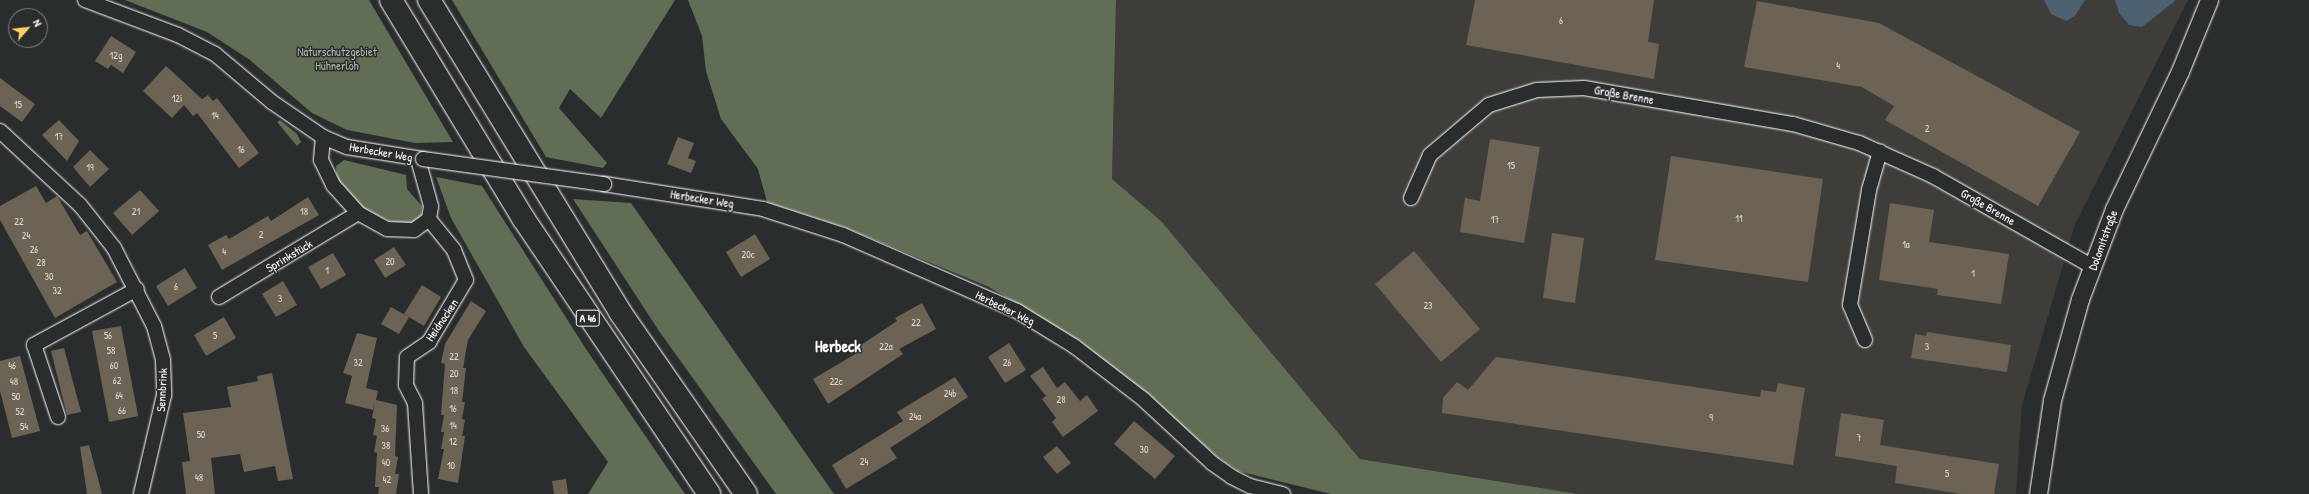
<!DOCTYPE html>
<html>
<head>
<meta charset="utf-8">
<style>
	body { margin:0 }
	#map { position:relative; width:2309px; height:494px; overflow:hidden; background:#2a2d2e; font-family:"Patrick Hand",sans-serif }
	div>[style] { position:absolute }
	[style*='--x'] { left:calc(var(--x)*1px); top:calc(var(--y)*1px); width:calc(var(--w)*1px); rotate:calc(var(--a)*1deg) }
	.built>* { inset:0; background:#3e3d39 }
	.green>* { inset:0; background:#616d55 }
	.water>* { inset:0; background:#4e6171 }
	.building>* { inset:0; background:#6d6354 }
	.roads { filter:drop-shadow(0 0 1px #fff) drop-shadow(0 0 1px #fff) }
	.minor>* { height:14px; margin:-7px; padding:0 7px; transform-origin:7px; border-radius:7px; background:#2a2d2e }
	.tertiary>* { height:17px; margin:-8.5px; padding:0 8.5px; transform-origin:8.5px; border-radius:8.5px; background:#2a2d2e }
	.motorway>* { height:22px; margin:-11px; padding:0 11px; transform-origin:11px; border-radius:11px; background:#2a2d2e }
	.bridges { filter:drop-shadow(0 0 1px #fff) drop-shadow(0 0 1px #fff) }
	.minor-bridge>* { height:14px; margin:-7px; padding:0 7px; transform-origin:7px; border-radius:7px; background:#2a2d2e }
	span { translate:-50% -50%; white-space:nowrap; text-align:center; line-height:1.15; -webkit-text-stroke:3px #2a2d2e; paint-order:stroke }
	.number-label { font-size:10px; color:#dad8d4 }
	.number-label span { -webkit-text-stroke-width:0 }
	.shield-label span { padding:1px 3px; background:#2a2d2e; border:1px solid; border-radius:3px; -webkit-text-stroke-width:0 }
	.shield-label { font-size:11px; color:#fff; font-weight:700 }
	.park-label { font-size:12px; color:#b0b6aa }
	.street-label { font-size:12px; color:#fff }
	.district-label { font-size:16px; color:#fff; font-weight:700 }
	.north { position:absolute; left:8px; top:8px; width:40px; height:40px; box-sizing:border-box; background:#2a2d2e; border:1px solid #7f8182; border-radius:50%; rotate:62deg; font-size:11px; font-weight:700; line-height:16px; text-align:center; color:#fff }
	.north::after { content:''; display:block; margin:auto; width:14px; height:18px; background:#ffd166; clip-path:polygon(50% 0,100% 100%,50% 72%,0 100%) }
</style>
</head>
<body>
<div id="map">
	<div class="built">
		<div style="clip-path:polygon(1116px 0,2188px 0,2075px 224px,2022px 405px,2016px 494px,1578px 494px,1361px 459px,1112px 179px)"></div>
	</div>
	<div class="green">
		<div style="clip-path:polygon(125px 0,369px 0,453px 142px,415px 143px,347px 130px,312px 113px,250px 60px,207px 32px)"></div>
		<div style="clip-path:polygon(452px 0,675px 0,601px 118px,570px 89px,559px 108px,607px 163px,603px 168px,546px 157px)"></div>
		<div style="clip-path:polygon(688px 0,1116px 0,1112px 179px,1161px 221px,1360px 459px,1578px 494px,1331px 494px,1238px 471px,1216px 456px,1142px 390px,1068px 334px,989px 287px,844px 227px,767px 202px,758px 169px,721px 119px,706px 71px,702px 36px)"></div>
		<div style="clip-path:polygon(280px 120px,297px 134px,301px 142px,297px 146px,277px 122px)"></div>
		<div style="clip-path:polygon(344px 160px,406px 175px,407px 189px,422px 206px,421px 217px,413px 223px,396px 224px,362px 208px,337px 181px,336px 166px)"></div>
		<div style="clip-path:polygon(436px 177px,482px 186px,586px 349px,685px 494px,588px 494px,608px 462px,524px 347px,451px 218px)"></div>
		<div style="clip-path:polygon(573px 199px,631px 203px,834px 494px,776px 494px,659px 331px)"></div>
	</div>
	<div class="water">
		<div style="clip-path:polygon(2044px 0,2085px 0,2075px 16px,2066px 21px,2051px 14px)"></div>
		<div style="clip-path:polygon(2115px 0,2175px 0,2175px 1px,2142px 27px,2129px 25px,2119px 13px)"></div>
	</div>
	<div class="building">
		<div style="clip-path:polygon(1475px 0,1654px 0,1648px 42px,1659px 44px,1654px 79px,1466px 45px)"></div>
		<div style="clip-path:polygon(1757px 1px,1879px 23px,2080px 132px,2038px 206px,1885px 120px,1894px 106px,1862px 87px,1744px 67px)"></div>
		<div style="clip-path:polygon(111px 36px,136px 52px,123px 73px,111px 65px,108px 69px,95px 61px)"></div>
		<div style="clip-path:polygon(166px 66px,202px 99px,208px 95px,213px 101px,217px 98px,259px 153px,239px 168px,197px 113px,193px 116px,184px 105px,172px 118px,143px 91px)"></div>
		<div style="clip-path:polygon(0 78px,35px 104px,22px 122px,0 106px)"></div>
		<div style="clip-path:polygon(59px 120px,79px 141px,67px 161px,42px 135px)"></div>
		<div style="clip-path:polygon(678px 137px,694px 143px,688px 158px,696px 161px,691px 173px,667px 164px)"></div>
		<div style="clip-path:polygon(1490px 139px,1540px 147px,1524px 243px,1460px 232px,1465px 198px,1480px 201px)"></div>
		<div style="clip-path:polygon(90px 150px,109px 169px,90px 187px,73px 167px)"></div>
		<div style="clip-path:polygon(1671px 156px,1823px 179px,1808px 282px,1655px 260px)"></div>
		<div style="clip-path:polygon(36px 186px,46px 203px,57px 196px,80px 235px,87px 231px,117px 282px,55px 318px,0 220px,0 206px)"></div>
		<div style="clip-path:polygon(140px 190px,159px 211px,132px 235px,113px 213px)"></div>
		<div style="clip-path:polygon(308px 197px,319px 215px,222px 270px,208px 245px,226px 235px,229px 239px,268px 216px,271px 221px)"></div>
		<div style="clip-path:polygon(1890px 203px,1934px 210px,1929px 242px,2009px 254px,2001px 304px,1937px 295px,1938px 289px,1879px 280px)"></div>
		<div style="clip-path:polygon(1552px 233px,1584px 238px,1575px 303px,1543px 298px)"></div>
		<div style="clip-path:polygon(755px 234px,770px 259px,741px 277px,726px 252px)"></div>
		<div style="clip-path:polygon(394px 247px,406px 265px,385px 278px,374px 260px)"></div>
		<div style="clip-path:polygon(1414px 251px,1480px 329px,1441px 362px,1375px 284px)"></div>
		<div style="clip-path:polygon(333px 253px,346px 275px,321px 289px,308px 267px)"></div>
		<div style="clip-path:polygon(185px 268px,197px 288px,168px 306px,156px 286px)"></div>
		<div style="clip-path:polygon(283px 281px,297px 305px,276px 317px,262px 294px)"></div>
		<div style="clip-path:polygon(422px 285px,441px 297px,424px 326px,404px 314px)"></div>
		<div style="clip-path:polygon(471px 301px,486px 311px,468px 340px,463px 368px,466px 368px,462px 402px,465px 402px,462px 419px,465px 420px,462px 436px,465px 436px,458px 483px,438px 479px,444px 449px,441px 449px,444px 432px,441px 432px,444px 415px,441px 415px,445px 364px,441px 363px,445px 344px)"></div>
		<div style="clip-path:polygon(922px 303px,936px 329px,899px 349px,903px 354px,828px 404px,813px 379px,857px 353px,855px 349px,897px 321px,895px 318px)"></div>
		<div style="clip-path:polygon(391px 307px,409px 317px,399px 334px,381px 324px)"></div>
		<div style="clip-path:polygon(224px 317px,236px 338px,206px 356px,194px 335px)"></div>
		<div style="clip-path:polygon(121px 326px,138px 416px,109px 422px,92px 331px)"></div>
		<div style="clip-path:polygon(1927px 332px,2011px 345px,2007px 372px,1911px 358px,1915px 334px,1926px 336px)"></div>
		<div style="clip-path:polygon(357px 333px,377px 338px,366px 388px,378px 391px,376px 400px,397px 405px,395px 456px,398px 457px,395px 474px,399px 474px,396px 494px,378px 494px,379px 487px,375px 487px,377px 453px,374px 452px,377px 436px,373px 435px,376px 419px,372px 418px,375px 402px,373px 410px,345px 403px,352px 376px,343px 373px)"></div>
		<div style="clip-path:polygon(1009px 343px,1026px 370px,1005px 383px,988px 357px)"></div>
		<div style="clip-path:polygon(64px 348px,81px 412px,67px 415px,51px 351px)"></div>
		<div style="clip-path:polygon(20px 356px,40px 431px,12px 438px,0 391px,0 361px)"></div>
		<div style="clip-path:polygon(1496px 357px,1760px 397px,1761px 390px,1776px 392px,1778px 383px,1805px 388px,1793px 465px,1442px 413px,1443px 398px,1457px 382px,1468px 390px)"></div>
		<div style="clip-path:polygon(1043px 367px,1057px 388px,1065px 382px,1080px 401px,1087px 395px,1098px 411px,1063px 437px,1052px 422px,1056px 418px,1042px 399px,1046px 396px,1030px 376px)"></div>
		<div style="clip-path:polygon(272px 373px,293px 479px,278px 481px,275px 466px,244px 472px,240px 454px,211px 458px,215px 494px,186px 494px,182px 462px,190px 461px,183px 413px,231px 407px,227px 387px,258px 381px,257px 376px)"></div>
		<div style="clip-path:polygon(955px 377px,968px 397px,890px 448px,897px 458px,846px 489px,832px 465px,903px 421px,897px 412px)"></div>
		<div style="clip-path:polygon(1841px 413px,1884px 420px,1880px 445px,1999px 464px,1994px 494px,1961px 494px,1895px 483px,1897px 466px,1835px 456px)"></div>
		<div style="clip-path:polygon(1134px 421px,1175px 456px,1155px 479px,1114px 444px)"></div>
		<div style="clip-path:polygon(89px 445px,102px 494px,87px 494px,80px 447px)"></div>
		<div style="clip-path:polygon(1057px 446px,1071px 463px,1057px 474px,1043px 457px)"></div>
		<div style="clip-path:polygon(566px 479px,568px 494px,554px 494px,552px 481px)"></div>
	</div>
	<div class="roads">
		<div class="minor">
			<div style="--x:85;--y:0;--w:99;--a:20.6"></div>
			<div style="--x:178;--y:35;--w:42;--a:27.2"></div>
			<div style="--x:215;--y:54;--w:75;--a:40.1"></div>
			<div style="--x:272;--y:102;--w:62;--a:34.5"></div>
			<div style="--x:323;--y:137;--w:26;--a:23"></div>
			<div style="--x:347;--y:147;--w:77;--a:9"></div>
			<div style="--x:0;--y:131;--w:109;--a:42.8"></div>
			<div style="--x:80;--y:205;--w:55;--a:51.7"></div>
			<div style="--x:114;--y:248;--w:88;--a:62.9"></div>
			<div style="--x:154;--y:326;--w:35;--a:75"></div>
			<div style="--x:163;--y:360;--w:35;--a:88"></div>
			<div style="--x:164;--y:395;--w:102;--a:103.1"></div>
			<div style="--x:323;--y:137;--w:23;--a:95"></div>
			<div style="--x:321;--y:160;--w:28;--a:64"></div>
			<div style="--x:333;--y:185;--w:38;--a:48"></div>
			<div style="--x:358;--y:213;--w:33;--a:29"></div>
			<div style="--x:387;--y:229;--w:27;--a:2"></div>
			<div style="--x:414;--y:230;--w:19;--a:-36"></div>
			<div style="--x:429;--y:219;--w:13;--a:-81"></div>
			<div style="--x:431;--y:206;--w:49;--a:-105.5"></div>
			<div style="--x:604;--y:184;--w:161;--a:8.9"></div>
			<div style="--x:763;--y:209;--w:84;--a:18"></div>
			<div style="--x:843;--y:235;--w:190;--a:23.6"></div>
			<div style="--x:1017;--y:311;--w:67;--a:31.6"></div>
			<div style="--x:1074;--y:346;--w:87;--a:37.5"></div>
			<div style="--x:1143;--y:399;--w:94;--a:42.8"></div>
			<div style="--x:1212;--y:463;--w:24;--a:35"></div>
			<div style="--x:1232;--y:477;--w:20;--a:27"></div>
			<div style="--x:1250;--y:486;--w:34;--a:14"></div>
			<div style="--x:1411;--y:198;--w:47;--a:-66.2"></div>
			<div style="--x:1430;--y:155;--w:77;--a:-40.3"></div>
			<div style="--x:1489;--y:105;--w:50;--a:-17.4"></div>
			<div style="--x:1537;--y:90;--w:47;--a:-2.4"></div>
			<div style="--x:1584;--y:88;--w:212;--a:9.8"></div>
			<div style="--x:1793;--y:124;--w:69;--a:16.1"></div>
			<div style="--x:1859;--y:143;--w:81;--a:24"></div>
			<div style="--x:1933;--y:176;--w:184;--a:29.6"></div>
			<div style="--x:219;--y:297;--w:162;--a:-31.1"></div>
			<div style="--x:1865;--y:340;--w:38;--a:-113"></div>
			<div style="--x:1850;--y:305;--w:117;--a:-80.6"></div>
			<div style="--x:1869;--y:190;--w:40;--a:-74"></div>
			<div style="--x:58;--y:417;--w:76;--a:-108.4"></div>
			<div style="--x:34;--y:345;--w:117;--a:-28.5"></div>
			<div style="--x:421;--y:494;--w:91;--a:-93.8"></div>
			<div style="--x:415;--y:403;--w:20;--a:-117"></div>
			<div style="--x:406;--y:385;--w:28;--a:-88"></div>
			<div style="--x:407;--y:357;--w:27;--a:-34"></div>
			<div style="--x:429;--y:342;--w:72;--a:-59.2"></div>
			<div style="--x:466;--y:280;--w:32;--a:-112"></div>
			<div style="--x:454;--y:250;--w:40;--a:-129"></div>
		</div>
		<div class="tertiary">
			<div style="--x:2038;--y:494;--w:95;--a:-81.5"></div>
			<div style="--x:2052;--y:400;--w:105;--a:-74.5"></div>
			<div style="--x:2080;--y:299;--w:96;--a:-69.3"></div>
			<div style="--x:2114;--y:209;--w:153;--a:-64.4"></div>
			<div style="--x:2180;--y:71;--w:77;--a:-67.8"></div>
		</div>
		<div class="motorway">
			<div style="--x:391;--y:0;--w:255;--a:58.8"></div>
			<div style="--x:523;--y:218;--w:333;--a:56"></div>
			<div style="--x:429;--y:0;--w:366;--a:58.5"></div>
			<div style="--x:620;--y:312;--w:221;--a:55.3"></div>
		</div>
	</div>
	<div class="bridges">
		<div class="minor-bridge">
			<div style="--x:423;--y:159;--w:183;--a:7.9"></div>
		</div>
	</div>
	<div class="number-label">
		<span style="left:1561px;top:21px">6</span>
		<span style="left:116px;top:56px">12g</span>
		<span style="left:1838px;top:66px">4</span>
		<span style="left:177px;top:99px">12i</span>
		<span style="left:18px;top:105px">15</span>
		<span style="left:215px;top:116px">14</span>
		<span style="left:1927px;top:129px">2</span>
		<span style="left:59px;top:137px">17</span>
		<span style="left:241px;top:150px">16</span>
		<span style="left:1511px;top:166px">15</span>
		<span style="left:90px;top:168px">19</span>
		<span style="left:136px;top:212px">21</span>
		<span style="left:304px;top:212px">18</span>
		<span style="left:1739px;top:219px">11</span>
		<span style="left:1495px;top:220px">17</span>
		<span style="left:19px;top:222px">22</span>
		<span style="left:261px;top:235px">2</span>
		<span style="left:26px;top:236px">24</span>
		<span style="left:1906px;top:245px">1a</span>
		<span style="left:34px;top:250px">26</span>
		<span style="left:224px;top:252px">4</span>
		<span style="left:748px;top:255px">20c</span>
		<span style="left:390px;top:262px">20</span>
		<span style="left:41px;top:263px">28</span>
		<span style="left:327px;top:271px">1</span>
		<span style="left:1973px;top:274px">1</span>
		<span style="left:49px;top:277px">30</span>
		<span style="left:176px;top:287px">6</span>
		<span style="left:57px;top:291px">32</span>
		<span style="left:280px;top:299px">3</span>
		<span style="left:1428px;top:306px">23</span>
		<span style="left:916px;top:323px">22</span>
		<span style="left:108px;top:336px">56</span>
		<span style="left:215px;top:336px">5</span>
		<span style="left:886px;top:347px">22a</span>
		<span style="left:1927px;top:347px">3</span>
		<span style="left:111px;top:351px">58</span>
		<span style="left:454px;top:357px">22</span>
		<span style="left:358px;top:363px">32</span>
		<span style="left:1007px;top:363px">26</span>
		<span style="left:12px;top:366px">46</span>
		<span style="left:114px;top:366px">60</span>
		<span style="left:454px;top:374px">20</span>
		<span style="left:117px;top:381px">62</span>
		<span style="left:14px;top:382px">48</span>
		<span style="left:836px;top:382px">22c</span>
		<span style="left:454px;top:391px">18</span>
		<span style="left:950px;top:394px">24b</span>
		<span style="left:119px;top:396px">64</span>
		<span style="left:16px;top:397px">50</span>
		<span style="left:1061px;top:400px">28</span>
		<span style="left:453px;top:409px">16</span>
		<span style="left:122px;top:411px">66</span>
		<span style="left:20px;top:412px">52</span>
		<span style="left:915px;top:417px">24a</span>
		<span style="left:1711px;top:418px">9</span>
		<span style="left:453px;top:426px">14</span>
		<span style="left:24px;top:427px">54</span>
		<span style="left:385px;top:429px">36</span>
		<span style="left:201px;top:435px">50</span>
		<span style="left:1859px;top:438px">7</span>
		<span style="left:453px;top:442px">12</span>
		<span style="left:386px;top:446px">38</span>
		<span style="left:1144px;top:450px">30</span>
		<span style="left:864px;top:462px">24</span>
		<span style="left:386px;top:463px">40</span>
		<span style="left:451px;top:466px">10</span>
		<span style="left:1947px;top:474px">5</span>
		<span style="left:199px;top:478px">48</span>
		<span style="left:387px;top:480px">42</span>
	</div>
	<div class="shield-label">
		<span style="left:588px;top:318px">A 46</span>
	</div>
	<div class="park-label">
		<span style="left:337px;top:59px">Naturschutzgebiet<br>Hühnerloh</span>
	</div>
	<div class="street-label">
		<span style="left:1624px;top:95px;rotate:10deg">Große Brenne</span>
		<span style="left:381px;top:152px;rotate:10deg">Herbecker Weg</span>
		<span style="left:702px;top:199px;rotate:9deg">Herbecker Weg</span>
		<span style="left:1988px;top:207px;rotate:30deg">Große Brenne</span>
		<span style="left:2103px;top:240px;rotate:-70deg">Dolomitstraße</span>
		<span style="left:289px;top:256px;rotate:-31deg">Sprinkstück</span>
		<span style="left:1005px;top:308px;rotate:26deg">Herbecker Weg</span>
		<span style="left:442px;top:320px;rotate:-56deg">Heidnocken</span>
		<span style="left:162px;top:390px;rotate:-87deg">Sennbrink</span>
	</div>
	<div class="district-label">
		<span style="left:838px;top:346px">Herbeck</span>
	</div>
	<div class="north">N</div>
</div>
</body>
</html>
